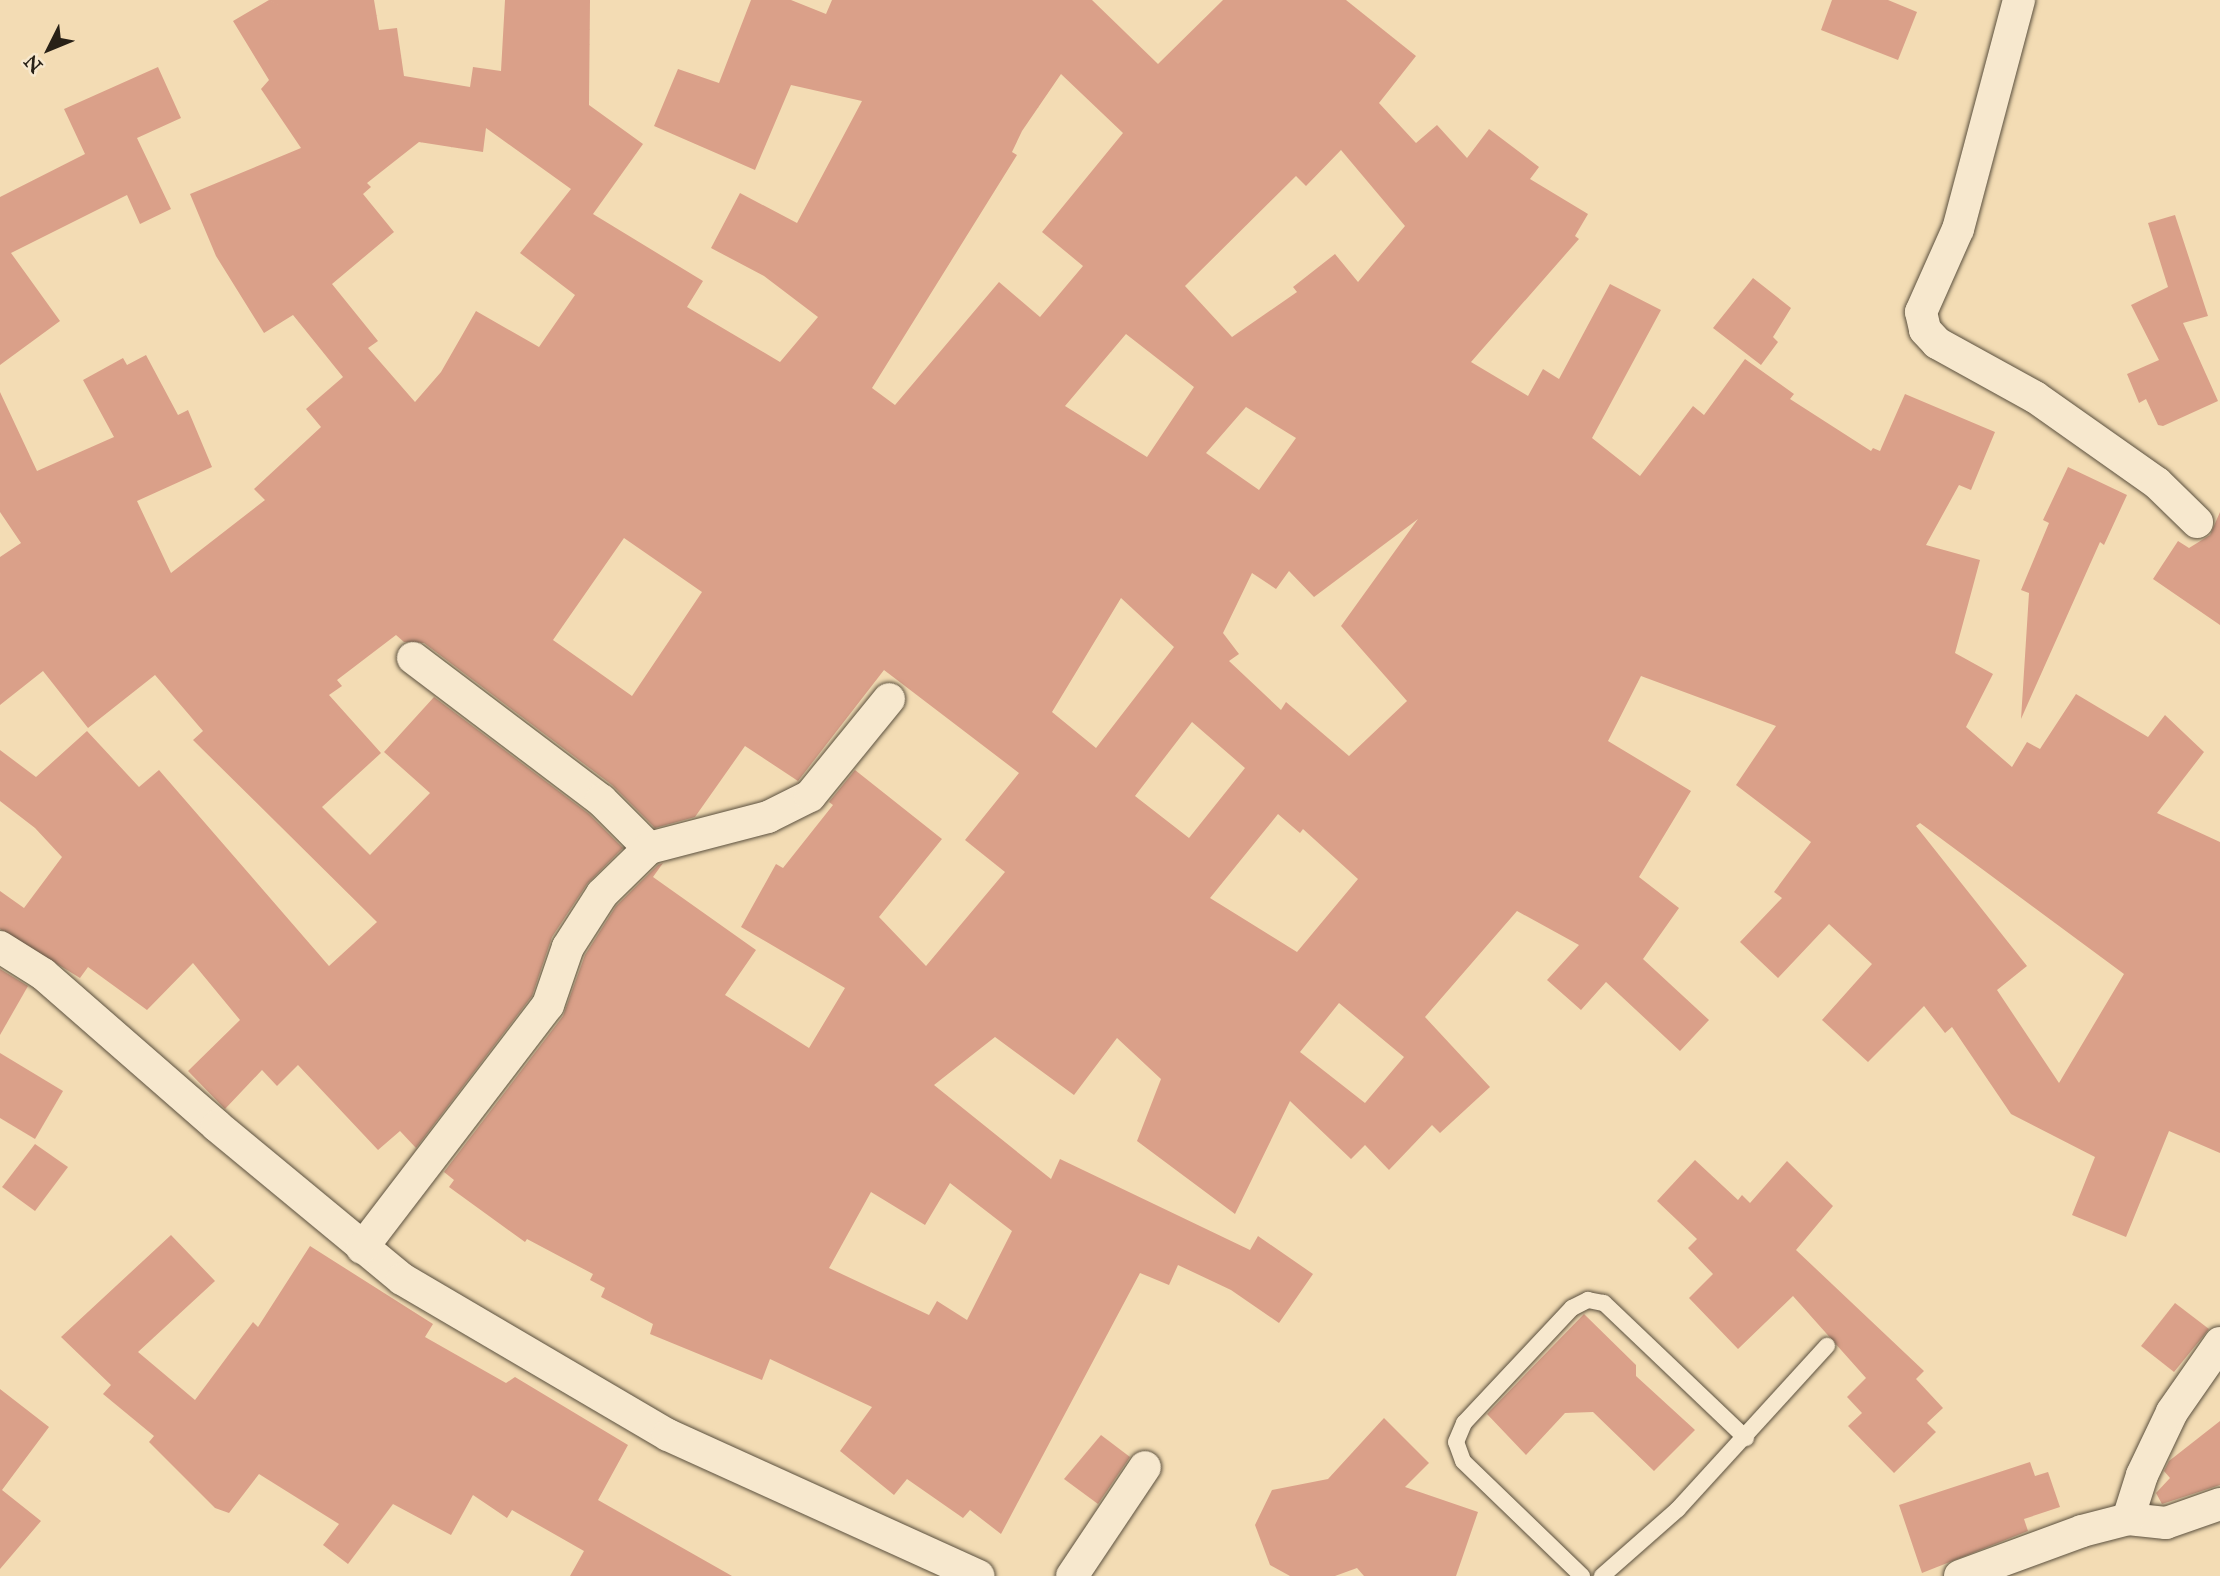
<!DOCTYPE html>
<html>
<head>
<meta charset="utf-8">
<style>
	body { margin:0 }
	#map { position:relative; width:2220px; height:1576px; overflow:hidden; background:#f3dcb4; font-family:"IM FELL Great Primer",serif }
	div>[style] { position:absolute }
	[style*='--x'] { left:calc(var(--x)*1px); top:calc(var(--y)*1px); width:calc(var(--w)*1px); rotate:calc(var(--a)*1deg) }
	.building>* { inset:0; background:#daa089 }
	.roads { filter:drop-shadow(0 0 2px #5b503e) drop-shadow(0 0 2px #5b503e) }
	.service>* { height:16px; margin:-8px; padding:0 8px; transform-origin:8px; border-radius:8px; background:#f7e8ce }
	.minor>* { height:32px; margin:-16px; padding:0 16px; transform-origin:16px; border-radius:16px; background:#f7e8ce }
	span { translate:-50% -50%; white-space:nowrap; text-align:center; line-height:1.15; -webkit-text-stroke:5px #f7e8ce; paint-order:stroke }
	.north { position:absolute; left:14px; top:14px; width:70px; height:70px; -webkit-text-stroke:5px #f7e8ce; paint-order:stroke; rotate:227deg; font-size:19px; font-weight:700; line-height:28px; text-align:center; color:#282117 }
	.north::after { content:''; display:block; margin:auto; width:24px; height:32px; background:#282117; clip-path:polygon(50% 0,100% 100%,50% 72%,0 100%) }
</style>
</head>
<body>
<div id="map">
	<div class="building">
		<div style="clip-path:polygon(evenodd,269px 0,374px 0,379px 30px,397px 28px,404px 76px,470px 87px,473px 67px,501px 71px,505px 0,590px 0,589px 105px,643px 144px,593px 214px,703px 281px,687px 307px,780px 362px,818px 317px,764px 276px,711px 248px,740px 193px,797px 223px,862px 101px,791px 85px,755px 170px,654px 126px,678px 69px,719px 83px,751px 0,791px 0,826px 14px,832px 0,1092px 0,1158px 64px,1223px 0,1346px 0,1416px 56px,1379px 103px,1416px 143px,1437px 125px,1467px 158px,1489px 129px,1539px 167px,1530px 179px,1588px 214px,1575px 236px,1579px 239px,1471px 362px,1528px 396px,1543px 369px,1559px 379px,1610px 284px,1661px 310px,1592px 438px,1640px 476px,1693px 406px,1704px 415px,1745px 359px,1794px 394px,1790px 399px,1871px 451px,1873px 448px,1880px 451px,1905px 394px,1995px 432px,1971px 490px,1959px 485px,1926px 545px,1980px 560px,1955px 653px,1993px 674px,1966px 727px,2012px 767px,2027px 742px,2040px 749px,2076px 694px,2148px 737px,2165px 715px,2204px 752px,2157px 813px,2220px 842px,2220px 1153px,2169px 1131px,2126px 1237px,2072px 1215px,2095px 1157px,2011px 1114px,1952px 1027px,1945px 1033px,1924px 1006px,1868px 1062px,1822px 1020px,1872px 964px,1829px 924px,1778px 978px,1740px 942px,1782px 898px,1774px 892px,1811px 842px,1736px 785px,1776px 726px,1641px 676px,1608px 741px,1691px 791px,1639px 877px,1679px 908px,1643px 959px,1709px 1020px,1680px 1051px,1606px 982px,1581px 1010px,1547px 980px,1579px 945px,1517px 911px,1425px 1017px,1490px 1087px,1440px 1133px,1432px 1125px,1389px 1170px,1365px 1145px,1351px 1159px,1290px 1101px,1235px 1214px,1137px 1141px,1161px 1079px,1117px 1038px,1074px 1095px,995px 1037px,934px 1085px,1051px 1179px,1060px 1159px,1250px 1250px,1258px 1236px,1313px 1274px,1279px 1323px,1231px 1290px,1178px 1265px,1169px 1285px,1140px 1273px,1001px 1534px,970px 1510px,963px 1518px,907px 1479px,894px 1495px,840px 1451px,872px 1407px,770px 1359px,762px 1380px,650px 1334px,653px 1324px,601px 1297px,605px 1288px,590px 1280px,593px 1274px,527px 1239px,525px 1242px,449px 1187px,454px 1180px,444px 1172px,563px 1016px,585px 955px,616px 906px,658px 865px,663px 863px,653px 877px,756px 950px,725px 995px,809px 1048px,845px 988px,741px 927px,776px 864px,783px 868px,833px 805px,829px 802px,855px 770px,942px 839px,879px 917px,926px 966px,1005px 872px,965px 840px,1019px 773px,884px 670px,798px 781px,745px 746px,695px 817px,655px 828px,612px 785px,424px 643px,404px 642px,396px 635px,337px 680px,342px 686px,329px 695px,381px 753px,322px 807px,370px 855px,430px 793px,384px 752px,434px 697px,589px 814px,623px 848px,587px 884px,552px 937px,532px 996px,416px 1148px,400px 1131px,378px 1150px,298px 1065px,277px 1086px,262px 1070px,225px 1109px,188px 1071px,240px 1020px,193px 963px,147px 1010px,88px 967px,80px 978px,0 929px,0 891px,24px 908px,62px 857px,35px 828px,0 801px,0 750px,36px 777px,87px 731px,139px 787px,159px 770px,329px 966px,377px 922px,193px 740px,203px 731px,155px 675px,88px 728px,43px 671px,0 705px,0 557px,21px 543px,0 512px,0 392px,37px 471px,114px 437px,83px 380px,123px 358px,127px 365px,146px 355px,178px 415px,188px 410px,212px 467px,137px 501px,171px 573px,265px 500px,254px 489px,321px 427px,306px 409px,343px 377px,293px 315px,264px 333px,216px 256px,190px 194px,301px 148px,261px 89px,269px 80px,233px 21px,269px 0,1061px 74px,1123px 133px,1042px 232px,1083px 266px,1040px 317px,999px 282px,895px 405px,872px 388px,1017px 155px,1012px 152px,1022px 131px,1061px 74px,269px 0,486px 128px,571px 189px,520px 253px,575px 295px,539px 347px,476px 311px,441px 372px,415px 402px,368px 348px,378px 341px,332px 284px,394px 232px,363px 194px,371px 187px,367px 183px,419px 142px,483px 152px,486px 128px,269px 0,1341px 150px,1405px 226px,1358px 282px,1335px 254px,1293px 287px,1297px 292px,1232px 337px,1185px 286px,1296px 176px,1306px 186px,1341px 150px,269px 0,1126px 334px,1194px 387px,1147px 457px,1065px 406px,1126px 334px,269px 0,1246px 407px,1296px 438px,1259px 490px,1206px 453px,1246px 407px,269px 0,1418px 519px,1341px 626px,1407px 701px,1349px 756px,1286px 702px,1281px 710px,1229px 661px,1239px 654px,1223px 633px,1252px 573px,1276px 589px,1289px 571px,1314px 597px,1418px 519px,269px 0,624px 538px,702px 592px,632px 696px,553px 640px,624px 538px,269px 0,1121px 598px,1174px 647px,1096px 748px,1052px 712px,1121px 598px,269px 0,1192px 722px,1245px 768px,1189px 838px,1135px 796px,1192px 722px,269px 0,1278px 814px,1300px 833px,1303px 829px,1358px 879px,1297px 952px,1210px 898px,1278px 814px,269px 0,1920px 823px,2124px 974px,2059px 1083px,1997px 990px,2027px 966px,1916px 826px,1920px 823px,269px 0,1339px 1003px,1404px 1057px,1365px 1103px,1300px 1052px,1339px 1003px,269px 0,950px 1183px,1012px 1231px,967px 1320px,937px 1301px,929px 1315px,829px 1268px,871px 1192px,925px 1225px,950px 1183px)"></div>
		<div style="clip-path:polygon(1832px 0,1888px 0,1917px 12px,1898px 60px,1821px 30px)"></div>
		<div style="clip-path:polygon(158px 67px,181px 118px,137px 138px,171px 209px,140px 224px,127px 195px,11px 253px,60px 321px,0 365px,0 197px,85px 154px,64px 109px)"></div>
		<div style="clip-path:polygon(2175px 215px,2208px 316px,2183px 323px,2218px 401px,2163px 426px,2158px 425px,2146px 399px,2139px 403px,2127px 374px,2159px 360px,2131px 305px,2168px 287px,2148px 223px)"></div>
		<div style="clip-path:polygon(1753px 278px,1791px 308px,1773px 337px,1778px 342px,1761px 365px,1713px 328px)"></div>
		<div style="clip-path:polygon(2068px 467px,2127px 495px,2104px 545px,2100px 542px,2021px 719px,2029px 593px,2021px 590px,2049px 523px,2043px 520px)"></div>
		<div style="clip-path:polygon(2220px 512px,2220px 625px,2153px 579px,2178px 541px,2189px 548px,2210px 535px)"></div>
		<div style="clip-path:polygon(0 969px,28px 986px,0 1035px)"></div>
		<div style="clip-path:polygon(0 1053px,63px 1091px,35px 1139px,0 1118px)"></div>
		<div style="clip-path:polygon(35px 1144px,68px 1167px,35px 1211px,2px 1187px)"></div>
		<div style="clip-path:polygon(1695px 1160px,1738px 1200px,1742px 1195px,1750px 1203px,1787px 1161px,1833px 1206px,1796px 1250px,1924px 1371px,1916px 1379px,1943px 1408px,1927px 1423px,1936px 1432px,1894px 1473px,1848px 1426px,1862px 1413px,1847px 1397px,1866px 1378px,1793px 1296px,1738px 1349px,1689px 1298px,1713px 1274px,1688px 1248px,1697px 1239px,1657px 1201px)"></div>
		<div style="clip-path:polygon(171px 1235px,215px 1281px,138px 1352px,195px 1400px,253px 1322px,258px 1327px,310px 1246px,433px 1324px,425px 1337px,506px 1383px,515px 1377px,628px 1445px,598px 1500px,732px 1576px,570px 1576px,584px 1551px,512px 1510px,507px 1518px,473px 1495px,451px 1535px,393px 1504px,348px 1564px,323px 1545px,339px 1524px,259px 1474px,229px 1513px,215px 1508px,149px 1442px,154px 1436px,103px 1394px,111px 1385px,61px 1337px)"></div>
		<div style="clip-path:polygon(2175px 1303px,2209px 1329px,2174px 1372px,2141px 1346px)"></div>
		<div style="clip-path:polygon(1584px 1314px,1636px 1365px,1636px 1376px,1695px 1430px,1654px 1471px,1593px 1412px,1565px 1413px,1526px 1455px,1487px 1414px)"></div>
		<div style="clip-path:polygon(0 1389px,49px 1427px,2px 1490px,41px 1521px,0 1569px)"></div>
		<div style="clip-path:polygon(1384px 1418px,1429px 1463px,1405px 1487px,1478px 1512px,1456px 1576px,1364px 1576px,1357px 1568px,1335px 1576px,1290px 1576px,1270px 1565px,1255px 1525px,1272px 1490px,1328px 1479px)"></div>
		<div style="clip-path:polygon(2220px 1421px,2220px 1485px,2162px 1504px,2156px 1493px,2170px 1478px,2164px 1471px,2169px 1461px)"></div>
		<div style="clip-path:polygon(1101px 1435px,1130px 1457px,1098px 1504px,1064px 1479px)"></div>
		<div style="clip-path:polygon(2030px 1462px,2035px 1476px,2048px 1472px,2060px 1507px,2024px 1519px,2028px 1531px,1922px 1573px,1899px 1505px)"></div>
	</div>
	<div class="roads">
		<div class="service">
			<div style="--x:1582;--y:1576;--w:165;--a:-136"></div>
			<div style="--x:1463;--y:1461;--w:20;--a:-110"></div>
			<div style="--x:1456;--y:1442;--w:21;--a:-67"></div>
			<div style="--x:1464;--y:1423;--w:158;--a:-46.8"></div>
			<div style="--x:1572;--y:1308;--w:18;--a:-27"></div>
			<div style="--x:1588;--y:1300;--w:16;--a:11"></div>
			<div style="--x:1604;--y:1303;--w:196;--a:43.6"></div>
			<div style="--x:1602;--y:1576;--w:101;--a:-41.4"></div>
			<div style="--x:1678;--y:1509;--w:221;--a:-47.6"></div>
		</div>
		<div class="minor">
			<div style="--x:2019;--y:0;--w:237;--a:104.9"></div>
			<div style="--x:1958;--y:229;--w:91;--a:114"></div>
			<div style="--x:1921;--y:312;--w:18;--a:77"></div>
			<div style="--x:1925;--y:330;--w:18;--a:47"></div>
			<div style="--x:1937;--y:343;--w:112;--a:28.9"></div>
			<div style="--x:2035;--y:397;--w:149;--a:35.2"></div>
			<div style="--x:2157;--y:483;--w:56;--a:44.3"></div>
			<div style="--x:413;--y:658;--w:236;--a:37.1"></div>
			<div style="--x:601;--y:800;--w:68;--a:45"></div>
			<div style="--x:0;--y:947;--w:51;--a:32.1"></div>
			<div style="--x:43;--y:974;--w:231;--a:41.1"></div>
			<div style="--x:217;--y:1126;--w:240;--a:39.6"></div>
			<div style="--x:402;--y:1279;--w:308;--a:30.4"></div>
			<div style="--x:668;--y:1435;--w:341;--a:24.4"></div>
			<div style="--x:362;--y:1248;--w:306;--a:-52.6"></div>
			<div style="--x:548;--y:1005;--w:61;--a:-71"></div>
			<div style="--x:568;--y:947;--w:63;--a:-57.3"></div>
			<div style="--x:602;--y:894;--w:66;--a:-44.4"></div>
			<div style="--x:649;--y:848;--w:123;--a:-14.6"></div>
			<div style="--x:768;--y:817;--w:47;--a:-26.6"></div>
			<div style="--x:810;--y:796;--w:125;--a:-50.8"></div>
			<div style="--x:2128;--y:1519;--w:38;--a:6"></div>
			<div style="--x:2166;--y:1523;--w:57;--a:-19.4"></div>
			<div style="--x:1072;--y:1576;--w:131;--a:-56.2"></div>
			<div style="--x:1960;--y:1576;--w:130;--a:-20.2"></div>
			<div style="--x:2082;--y:1531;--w:48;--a:-14.6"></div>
			<div style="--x:2128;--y:1519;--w:46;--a:-72.3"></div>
			<div style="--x:2142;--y:1475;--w:70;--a:-64.5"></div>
			<div style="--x:2172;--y:1412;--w:84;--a:-55.2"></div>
		</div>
	</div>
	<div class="north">N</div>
</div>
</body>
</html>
